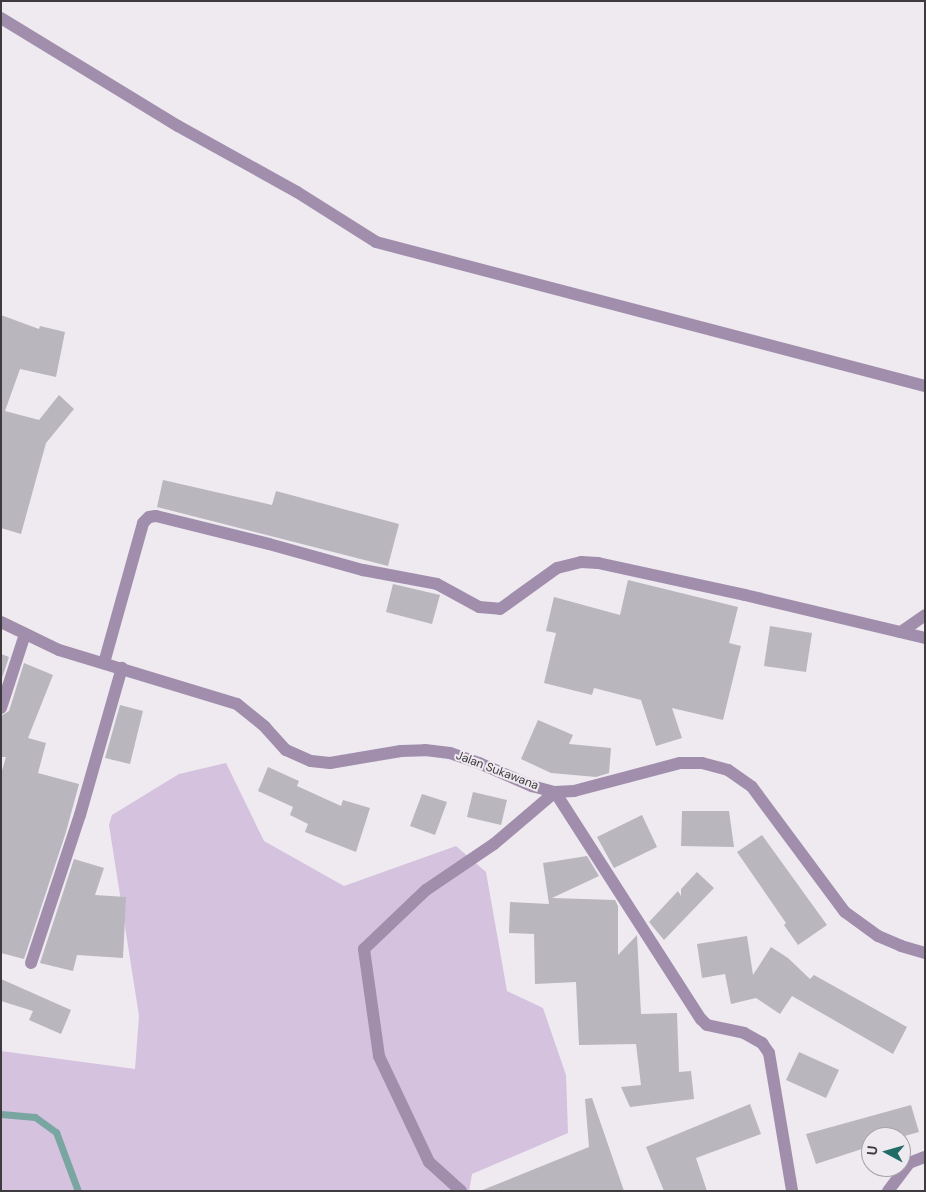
<!DOCTYPE html>
<html>
<head>
<meta charset="utf-8">
<style>
	body { margin:0 }
	#map { position:relative; width:926px; height:1192px; overflow:hidden; background:#eeeaf0; font-family:"DM Sans",sans-serif }
	div>[style] { position:absolute }
	[style*='--x'] { left:calc(var(--x)*1px); top:calc(var(--y)*1px); width:calc(var(--w)*1px); rotate:calc(var(--a)*1deg) }
	.green>* { inset:0; background:#d5c2df }
	.stream>* { height:7px; margin:-3.5px; padding:0 3.5px; transform-origin:3.5px; border-radius:3.5px; background:#7aa6a1 }
	.building>* { inset:0; background:#bab6bd }
	.minor>* { height:12px; margin:-6px; padding:0 6px; transform-origin:6px; border-radius:6px; background:#a18eac }
	span { translate:-50% -50%; white-space:nowrap; text-align:center; line-height:1.15; -webkit-text-stroke:4px #eeeaf0; paint-order:stroke }
	.street-label { font-size:12px; color:#3d3b3e }
	.frame { position:absolute; inset:0; border:2px solid #3d3b3e; pointer-events:none }
	.north { position:absolute; left:861px; top:1127px; width:50px; height:50px; box-sizing:border-box; background:#eeeaf0; border:1px solid #a7a4a9; border-radius:50%; rotate:276deg; font-size:14px; font-weight:700; line-height:20px; text-align:center; color:#3d3b3e }
	.north::after { content:''; display:block; margin:auto; width:18px; height:22px; background:#226c67; clip-path:polygon(50% 0,100% 100%,50% 72%,0 100%) }
</style>
</head>
<body>
<div id="map">
	<div class="green">
		<div style="clip-path:polygon(226px 763px,264px 841px,344px 886px,456px 846px,486px 872px,507px 991px,543px 1008px,566px 1075px,568px 1133px,472px 1174px,469px 1191px,1px 1191px,1px 1051px,135px 1069px,139px 1016px,109px 825px,112px 815px,179px 774px)"></div>
	</div>
	<div class="stream">
		<div style="--x:1;--y:1114;--w:34;--a:5"></div>
		<div style="--x:35;--y:1117;--w:26;--a:36"></div>
		<div style="--x:56;--y:1132;--w:63;--a:69.6"></div>
	</div>
	<div class="building">
		<div style="clip-path:polygon(1px 315px,39px 329px,40px 326px,65px 332px,56px 377px,20px 369px,5px 411px,39px 420px,59px 395px,74px 409px,46px 443px,21px 534px,1px 528px)"></div>
		<div style="clip-path:polygon(163px 480px,272px 505px,276px 491px,399px 524px,388px 566px,157px 507px)"></div>
		<div style="clip-path:polygon(628px 580px,738px 607px,729px 643px,741px 646px,723px 720px,672px 708px,682px 738px,656px 746px,641px 700px,594px 688px,592px 695px,544px 683px,556px 633px,546px 631px,554px 597px,620px 615px)"></div>
		<div style="clip-path:polygon(393px 584px,440px 595px,432px 624px,386px 612px)"></div>
		<div style="clip-path:polygon(770px 626px,812px 633px,806px 672px,764px 666px)"></div>
		<div style="clip-path:polygon(1px 654px,9px 657px,1px 681px)"></div>
		<div style="clip-path:polygon(24px 663px,53px 675px,28px 738px,46px 743px,38px 773px,79px 784px,66px 832px,24px 959px,1px 953px,1px 774px,6px 757px,1px 757px,1px 716px,9px 711px)"></div>
		<div style="clip-path:polygon(120px 705px,143px 711px,130px 764px,105px 758px)"></div>
		<div style="clip-path:polygon(538px 720px,573px 735px,569px 744px,611px 748px,609px 773px,596px 777px,551px 773px,521px 759px)"></div>
		<div style="clip-path:polygon(268px 767px,299px 781px,297px 786px,341px 806px,343px 800px,370px 808px,356px 852px,305px 832px,308px 824px,290px 815px,293px 807px,258px 791px)"></div>
		<div style="clip-path:polygon(473px 792px,507px 800px,501px 825px,467px 817px)"></div>
		<div style="clip-path:polygon(422px 794px,447px 802px,435px 835px,410px 826px)"></div>
		<div style="clip-path:polygon(682px 811px,729px 811px,734px 847px,681px 846px)"></div>
		<div style="clip-path:polygon(642px 815px,657px 847px,614px 868px,597px 837px)"></div>
		<div style="clip-path:polygon(762px 835px,827px 925px,798px 945px,784px 925px,786px 923px,737px 852px)"></div>
		<div style="clip-path:polygon(587px 856px,599px 876px,552px 898px,615px 900px,618px 906px,618px 955px,637px 935px,641px 1014px,677px 1013px,679px 1072px,691px 1071px,694px 1099px,630px 1107px,621px 1087px,641px 1085px,636px 1044px,579px 1045px,576px 982px,535px 984px,534px 934px,509px 933px,510px 902px,549px 904px,543px 863px)"></div>
		<div style="clip-path:polygon(74px 859px,104px 868px,95px 895px,126px 897px,123px 958px,77px 955px,73px 971px,40px 963px)"></div>
		<div style="clip-path:polygon(697px 872px,714px 888px,664px 940px,649px 922px,678px 891px,681px 896px,681px 889px)"></div>
		<div style="clip-path:polygon(747px 936px,753px 975px,771px 947px,788px 958px,810px 979px,814px 975px,907px 1027px,893px 1054px,792px 996px,780px 1014px,756px 998px,731px 1004px,725px 974px,702px 978px,697px 944px)"></div>
		<div style="clip-path:polygon(1px 979px,71px 1010px,61px 1034px,29px 1020px,33px 1011px,1px 1001px)"></div>
		<div style="clip-path:polygon(799px 1052px,839px 1070px,826px 1098px,786px 1080px)"></div>
		<div style="clip-path:polygon(592px 1098px,624px 1191px,480px 1191px,589px 1147px,585px 1099px)"></div>
		<div style="clip-path:polygon(750px 1104px,761px 1134px,696px 1158px,707px 1191px,664px 1191px,646px 1147px)"></div>
		<div style="clip-path:polygon(911px 1105px,919px 1132px,901px 1137px,871px 1137px,871px 1146px,816px 1164px,806px 1134px)"></div>
	</div>
	<div class="minor">
		<div style="--x:1;--y:18;--w:207;--a:31.4"></div>
		<div style="--x:178;--y:126;--w:136;--a:29"></div>
		<div style="--x:297;--y:192;--w:93;--a:32.3"></div>
		<div style="--x:376;--y:242;--w:568;--a:14.7"></div>
		<div style="--x:1;--y:622;--w:64;--a:25.8"></div>
		<div style="--x:59;--y:650;--w:186;--a:16.9"></div>
		<div style="--x:237;--y:704;--w:36;--a:39"></div>
		<div style="--x:265;--y:727;--w:31;--a:48"></div>
		<div style="--x:286;--y:750;--w:27;--a:24"></div>
		<div style="--x:311;--y:761;--w:19;--a:6"></div>
		<div style="--x:330;--y:763;--w:72;--a:-9.6"></div>
		<div style="--x:401;--y:751;--w:24;--a:-2"></div>
		<div style="--x:425;--y:750;--w:25;--a:7"></div>
		<div style="--x:450;--y:753;--w:31;--a:19"></div>
		<div style="--x:479;--y:763;--w:58;--a:23.5"></div>
		<div style="--x:532;--y:786;--w:24;--a:15"></div>
		<div style="--x:555;--y:792;--w:19;--a:-3"></div>
		<div style="--x:574;--y:791;--w:110;--a:-14.8"></div>
		<div style="--x:680;--y:763;--w:22;--a:0"></div>
		<div style="--x:702;--y:763;--w:27;--a:15"></div>
		<div style="--x:728;--y:770;--w:29;--a:35"></div>
		<div style="--x:752;--y:787;--w:156;--a:53.4"></div>
		<div style="--x:845;--y:912;--w:41;--a:36"></div>
		<div style="--x:878;--y:936;--w:25;--a:23"></div>
		<div style="--x:901;--y:946;--w:25;--a:16"></div>
		<div style="--x:901;--y:632;--w:29;--a:-35"></div>
		<div style="--x:104;--y:663;--w:145;--a:-74.4"></div>
		<div style="--x:143;--y:523;--w:8;--a:-45"></div>
		<div style="--x:149;--y:517;--w:7;--a:-8"></div>
		<div style="--x:156;--y:516;--w:116;--a:13.9"></div>
		<div style="--x:269;--y:544;--w:98;--a:15.5"></div>
		<div style="--x:363;--y:570;--w:75;--a:10.7"></div>
		<div style="--x:437;--y:584;--w:48;--a:28.7"></div>
		<div style="--x:479;--y:607;--w:21;--a:5"></div>
		<div style="--x:500;--y:609;--w:70;--a:-35.7"></div>
		<div style="--x:557;--y:568;--w:25;--a:-14"></div>
		<div style="--x:581;--y:562;--w:17;--a:3"></div>
		<div style="--x:598;--y:563;--w:150;--a:12.3"></div>
		<div style="--x:745;--y:595;--w:185;--a:13.4"></div>
		<div style="--x:1;--y:708;--w:78;--a:-72"></div>
		<div style="--x:31;--y:963;--w:156;--a:-71.7"></div>
		<div style="--x:80;--y:815;--w:153;--a:-74.1"></div>
		<div style="--x:461;--y:1191;--w:43;--a:-137.8"></div>
		<div style="--x:429;--y:1162;--w:117;--a:-115.3"></div>
		<div style="--x:379;--y:1056;--w:108;--a:-98"></div>
		<div style="--x:364;--y:949;--w:86;--a:-43.6"></div>
		<div style="--x:426;--y:890;--w:82;--a:-34.1"></div>
		<div style="--x:494;--y:844;--w:80;--a:-40.4"></div>
		<div style="--x:555;--y:792;--w:270;--a:57.3"></div>
		<div style="--x:701;--y:1019;--w:8;--a:45"></div>
		<div style="--x:707;--y:1025;--w:38;--a:12"></div>
		<div style="--x:744;--y:1033;--w:21;--a:29"></div>
		<div style="--x:762;--y:1043;--w:12;--a:55"></div>
		<div style="--x:769;--y:1053;--w:140;--a:80.5"></div>
		<div style="--x:888;--y:1191;--w:35;--a:-53"></div>
		<div style="--x:909;--y:1163;--w:17;--a:-21"></div>
	</div>
	<div class="street-label">
		<span style="left:497px;top:771px;rotate:21deg">Jalan Sukawana</span>
	</div>
	<div class="frame"></div>
	<div class="north">U</div>
</div>
</body>
</html>
